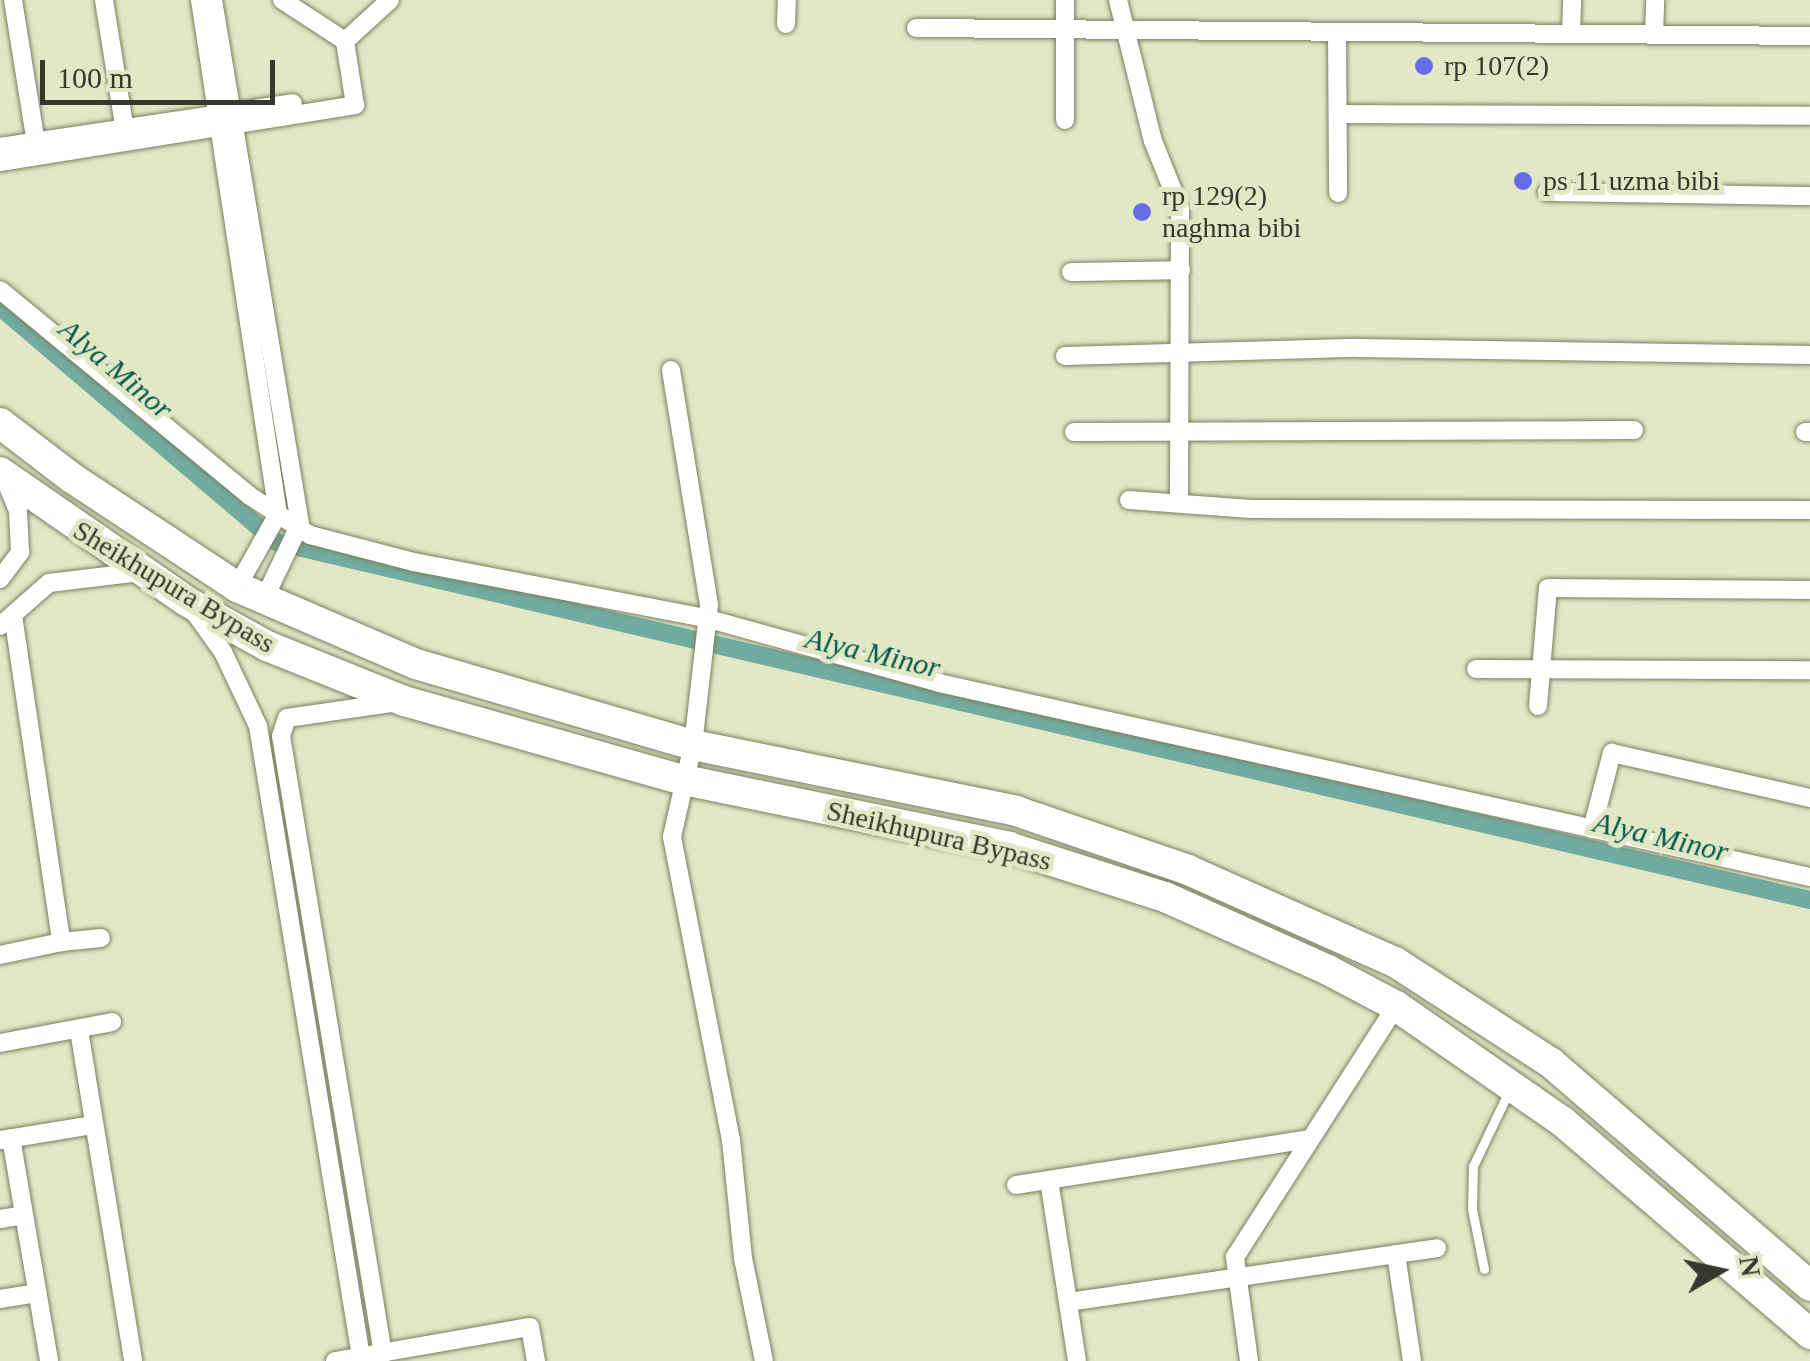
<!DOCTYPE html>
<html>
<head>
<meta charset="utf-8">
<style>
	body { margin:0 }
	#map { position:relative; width:1810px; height:1361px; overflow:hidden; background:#e2e8c6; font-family:"Times New Roman",serif }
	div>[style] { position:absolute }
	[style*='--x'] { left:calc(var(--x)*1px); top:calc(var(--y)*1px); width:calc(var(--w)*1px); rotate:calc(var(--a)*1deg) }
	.canal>* { height:18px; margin:-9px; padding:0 9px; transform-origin:9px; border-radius:9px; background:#72aca0 }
	.roads { filter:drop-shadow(0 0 2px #7a7f60) drop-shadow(0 0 2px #7a7f60) }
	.service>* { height:9px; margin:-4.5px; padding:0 4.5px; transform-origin:4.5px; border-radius:4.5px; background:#fff }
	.minor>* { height:18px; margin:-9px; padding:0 9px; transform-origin:9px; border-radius:9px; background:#fff }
	.trunk>* { height:30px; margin:-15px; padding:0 15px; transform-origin:15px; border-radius:15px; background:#fff }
	.dots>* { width:28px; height:28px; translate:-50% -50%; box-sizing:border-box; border:5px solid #e2e8c6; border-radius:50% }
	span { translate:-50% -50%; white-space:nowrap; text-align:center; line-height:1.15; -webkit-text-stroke:10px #e2e8c6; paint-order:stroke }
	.poi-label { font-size:28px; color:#36382b }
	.left { translate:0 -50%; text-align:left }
	.street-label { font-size:28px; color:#36382b }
	.water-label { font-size:30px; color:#00594d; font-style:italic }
	.north { position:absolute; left:1670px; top:1221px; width:100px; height:100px; -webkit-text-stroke:8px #e2e8c6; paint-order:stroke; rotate:81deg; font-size:28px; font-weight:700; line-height:40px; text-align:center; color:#36382b }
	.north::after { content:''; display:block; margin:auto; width:35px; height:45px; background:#36382b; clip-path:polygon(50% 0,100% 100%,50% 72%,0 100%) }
	.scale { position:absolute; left:40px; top:60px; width:235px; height:45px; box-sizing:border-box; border:5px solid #36382b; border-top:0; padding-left:12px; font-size:30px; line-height:35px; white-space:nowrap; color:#36382b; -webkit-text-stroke:8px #e2e8c6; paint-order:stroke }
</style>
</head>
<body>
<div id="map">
	<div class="canal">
		<div style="--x:0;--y:307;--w:362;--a:40.4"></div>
		<div style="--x:276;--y:542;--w:1575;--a:13.14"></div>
	</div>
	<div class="roads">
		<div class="service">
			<div style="--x:1484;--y:1269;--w:61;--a:-101.3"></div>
			<div style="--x:1472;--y:1209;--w:43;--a:-88.7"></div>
			<div style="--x:1473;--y:1166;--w:83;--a:-64.4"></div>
		</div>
		<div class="minor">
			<div style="--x:13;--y:0;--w:152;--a:80.9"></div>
			<div style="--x:104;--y:0;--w:140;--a:80.9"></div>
			<div style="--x:200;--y:0;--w:520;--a:81.37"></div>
			<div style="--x:278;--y:514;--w:84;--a:119.3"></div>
			<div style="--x:213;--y:0;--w:531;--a:80.57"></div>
			<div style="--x:300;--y:524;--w:83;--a:115.6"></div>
			<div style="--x:1118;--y:0;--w:145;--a:76.1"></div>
			<div style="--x:1153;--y:141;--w:72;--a:68.1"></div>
			<div style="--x:1180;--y:208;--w:293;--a:90.2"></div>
			<div style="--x:786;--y:24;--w:24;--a:-88"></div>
			<div style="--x:916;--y:28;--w:894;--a:0.51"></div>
			<div style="--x:1337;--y:34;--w:159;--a:89.6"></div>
			<div style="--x:1571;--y:34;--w:34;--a:-88"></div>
			<div style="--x:1654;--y:35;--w:35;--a:-88"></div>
			<div style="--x:345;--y:41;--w:61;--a:-42.3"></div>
			<div style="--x:1338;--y:114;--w:472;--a:0.2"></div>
			<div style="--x:1065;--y:120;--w:120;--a:-90"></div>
			<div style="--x:0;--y:147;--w:296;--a:-8.5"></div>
			<div style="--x:0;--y:162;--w:360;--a:-9.1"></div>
			<div style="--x:355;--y:105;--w:65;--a:-98.9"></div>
			<div style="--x:345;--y:41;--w:75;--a:-146.9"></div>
			<div style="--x:1547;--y:192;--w:263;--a:0.9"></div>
			<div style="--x:1071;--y:272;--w:110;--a:-1"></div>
			<div style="--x:0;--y:290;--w:324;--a:39.5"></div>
			<div style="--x:250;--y:496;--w:72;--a:33"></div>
			<div style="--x:310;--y:535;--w:107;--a:14.6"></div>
			<div style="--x:414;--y:562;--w:300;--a:10.9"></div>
			<div style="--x:709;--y:619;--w:239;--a:15.5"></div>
			<div style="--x:939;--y:683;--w:892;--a:12.56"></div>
			<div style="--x:1065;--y:356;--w:292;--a:-1.6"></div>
			<div style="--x:1357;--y:348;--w:453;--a:0.9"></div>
			<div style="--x:671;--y:370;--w:238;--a:80.8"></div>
			<div style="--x:709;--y:605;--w:141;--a:96.5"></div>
			<div style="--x:693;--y:745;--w:94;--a:102.9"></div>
			<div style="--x:672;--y:837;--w:309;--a:79"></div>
			<div style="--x:731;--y:1140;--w:119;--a:84.2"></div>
			<div style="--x:743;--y:1258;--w:105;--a:78.5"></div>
			<div style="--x:1074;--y:432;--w:560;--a:-0.2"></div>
			<div style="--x:1805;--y:432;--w:5;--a:0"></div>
			<div style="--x:1129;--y:500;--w:122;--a:4.2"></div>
			<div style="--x:1251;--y:509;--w:559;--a:0.1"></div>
			<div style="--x:0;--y:579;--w:34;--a:-53"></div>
			<div style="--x:20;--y:552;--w:41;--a:-92.8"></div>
			<div style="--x:18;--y:511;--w:35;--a:-112"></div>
			<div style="--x:195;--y:613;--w:48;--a:54.3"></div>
			<div style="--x:223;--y:652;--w:82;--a:64.7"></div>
			<div style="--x:258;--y:726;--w:639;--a:80.73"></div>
			<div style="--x:13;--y:615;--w:331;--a:81.6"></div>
			<div style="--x:61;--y:942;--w:40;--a:-5.7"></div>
			<div style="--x:0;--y:626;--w:65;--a:-41.3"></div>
			<div style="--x:49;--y:583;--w:92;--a:-6.9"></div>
			<div style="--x:1476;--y:669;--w:334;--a:0.2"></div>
			<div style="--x:1538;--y:706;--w:118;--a:-85.2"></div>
			<div style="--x:1548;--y:588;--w:262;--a:0.4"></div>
			<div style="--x:1592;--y:829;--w:79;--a:-75.3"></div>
			<div style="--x:1612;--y:753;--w:203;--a:12.8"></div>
			<div style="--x:0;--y:955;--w:62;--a:-12"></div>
			<div style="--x:79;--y:1030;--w:335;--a:80.7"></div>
			<div style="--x:0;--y:1043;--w:114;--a:-10.6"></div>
			<div style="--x:11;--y:1138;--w:226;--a:80.3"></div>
			<div style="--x:1;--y:1140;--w:94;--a:-9.2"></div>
			<div style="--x:1049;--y:1180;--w:183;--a:81.2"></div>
			<div style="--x:1016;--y:1185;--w:297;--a:-8.9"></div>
			<div style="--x:0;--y:1219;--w:24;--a:-9"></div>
			<div style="--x:1396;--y:1254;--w:108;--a:81.5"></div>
			<div style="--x:0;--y:1299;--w:37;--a:-9"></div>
			<div style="--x:1068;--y:1302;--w:373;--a:-8.3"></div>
			<div style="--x:383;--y:1354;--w:626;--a:-99.37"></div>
			<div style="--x:281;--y:736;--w:19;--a:-72"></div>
			<div style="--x:287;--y:718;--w:112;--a:-8.2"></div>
			<div style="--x:335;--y:1361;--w:198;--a:-9.9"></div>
			<div style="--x:530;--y:1327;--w:35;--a:80"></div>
			<div style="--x:1249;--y:1361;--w:105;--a:-97.7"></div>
			<div style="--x:1235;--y:1257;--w:298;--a:-57.3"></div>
		</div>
		<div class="trunk">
			<div style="--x:0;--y:423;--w:91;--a:37.4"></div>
			<div style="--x:72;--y:478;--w:198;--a:33.4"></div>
			<div style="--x:237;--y:587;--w:195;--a:23.3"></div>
			<div style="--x:416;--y:664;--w:289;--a:16.3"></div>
			<div style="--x:693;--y:745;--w:330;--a:11.5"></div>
			<div style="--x:1016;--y:811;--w:182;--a:18.9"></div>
			<div style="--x:1188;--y:870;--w:227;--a:24"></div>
			<div style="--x:1395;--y:962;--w:186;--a:32.9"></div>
			<div style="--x:1551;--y:1063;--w:342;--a:40.7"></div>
			<div style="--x:0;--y:472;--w:226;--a:34.7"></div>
			<div style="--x:186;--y:601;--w:93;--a:29.1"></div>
			<div style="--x:267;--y:646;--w:148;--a:21.9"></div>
			<div style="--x:404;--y:701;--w:291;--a:15.8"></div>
			<div style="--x:684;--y:780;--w:332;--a:11.6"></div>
			<div style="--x:1009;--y:847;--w:164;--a:17.8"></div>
			<div style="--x:1165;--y:897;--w:179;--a:24.1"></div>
			<div style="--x:1328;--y:970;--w:77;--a:27.9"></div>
			<div style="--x:1396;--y:1006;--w:203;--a:34.8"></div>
			<div style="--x:1563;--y:1122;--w:326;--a:40.6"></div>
		</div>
	</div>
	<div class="dots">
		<div style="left:1424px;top:66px;background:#666ee7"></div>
		<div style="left:1523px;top:181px;background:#666ee7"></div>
		<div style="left:1142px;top:212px;background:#666ee7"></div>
	</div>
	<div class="poi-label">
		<span class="left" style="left:1444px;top:66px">rp 107(2)</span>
		<span class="left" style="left:1543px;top:181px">ps 11 uzma bibi</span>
		<span class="left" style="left:1162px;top:212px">rp 129(2)<br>naghma bibi</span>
	</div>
	<div class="street-label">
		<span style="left:174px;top:587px;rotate:31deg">Sheikhupura Bypass</span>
		<span style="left:939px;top:836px;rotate:13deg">Sheikhupura Bypass</span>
	</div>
	<div class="water-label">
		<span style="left:116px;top:369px;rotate:40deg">Alya Minor</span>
		<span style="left:873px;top:653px;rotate:13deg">Alya Minor</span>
		<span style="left:1661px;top:837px;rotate:13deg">Alya Minor</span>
	</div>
	<div class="north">N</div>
	<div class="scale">100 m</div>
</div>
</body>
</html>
